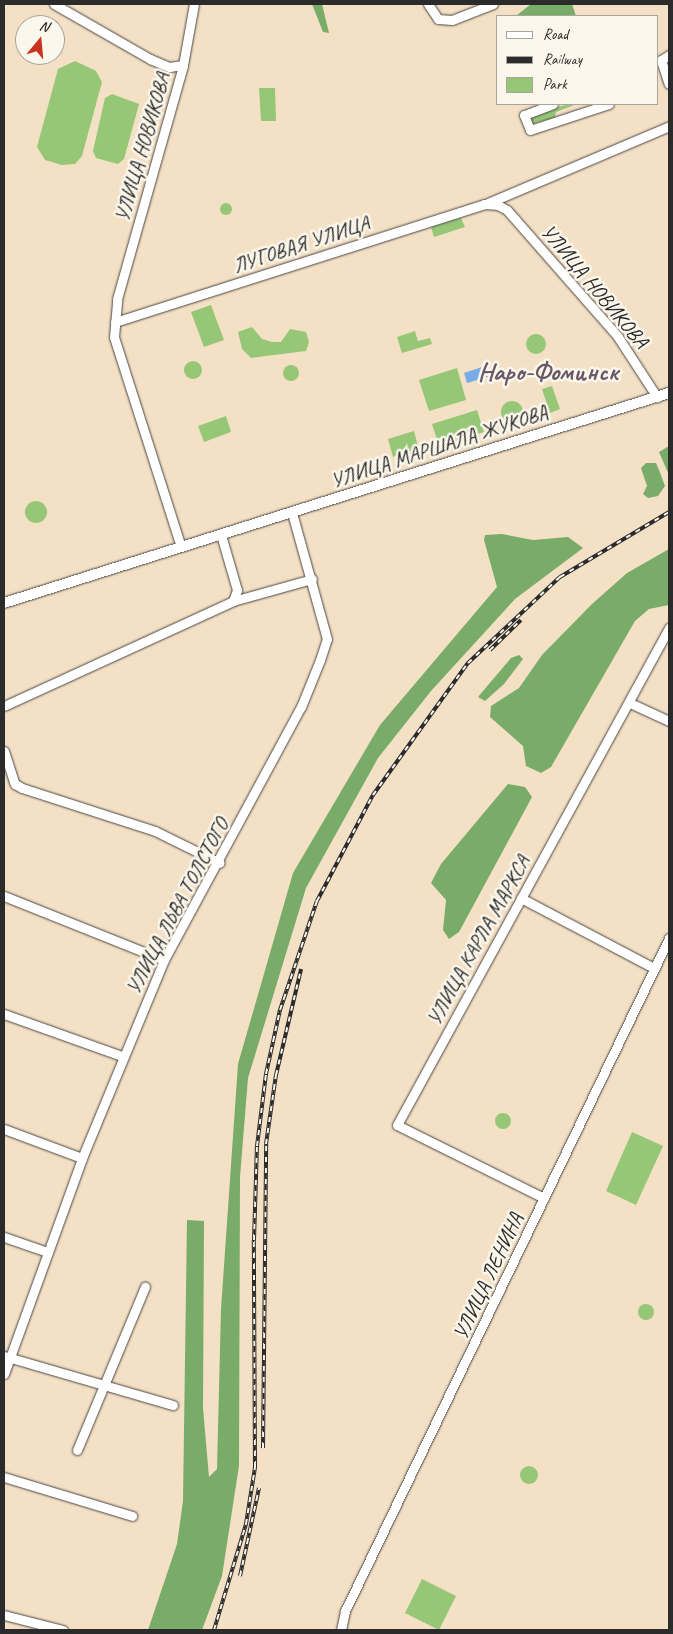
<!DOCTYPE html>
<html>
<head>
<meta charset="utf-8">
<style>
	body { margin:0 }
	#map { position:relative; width:673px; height:1634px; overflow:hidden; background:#f4e0c5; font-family:Caveat,sans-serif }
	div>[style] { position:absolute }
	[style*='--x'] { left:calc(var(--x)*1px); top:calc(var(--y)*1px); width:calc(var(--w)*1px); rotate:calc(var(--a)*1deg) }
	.green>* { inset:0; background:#96c777 }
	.round { border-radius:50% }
	.forest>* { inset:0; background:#78ac68 }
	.water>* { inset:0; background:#78ade6 }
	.roads { filter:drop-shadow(0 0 1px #494642) drop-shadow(0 0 1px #494642) }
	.minor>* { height:9px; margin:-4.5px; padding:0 4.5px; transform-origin:4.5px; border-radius:4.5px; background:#fff }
	.major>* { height:10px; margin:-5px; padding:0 5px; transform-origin:5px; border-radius:5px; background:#fff }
	.rail>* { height:4px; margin-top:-2px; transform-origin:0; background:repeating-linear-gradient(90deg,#fbf7ec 0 5.5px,#2b2b2b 0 11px); box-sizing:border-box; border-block:1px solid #2b2b2b }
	span { translate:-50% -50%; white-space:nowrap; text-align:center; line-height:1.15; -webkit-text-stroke:5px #fbf7ec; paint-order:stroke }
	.street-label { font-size:21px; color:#2b2b2b }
	.district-label { font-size:26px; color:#695865; font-weight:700 }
	.frame { position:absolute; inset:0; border:5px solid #2b2b2b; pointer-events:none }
	.legend { position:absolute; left:496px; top:15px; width:162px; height:90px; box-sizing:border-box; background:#fbf7ec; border:1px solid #a8a59f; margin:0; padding:6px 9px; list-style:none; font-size:15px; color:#2b2b2b }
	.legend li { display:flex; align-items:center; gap:10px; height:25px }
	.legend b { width:25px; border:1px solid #a8a59f }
	.north { position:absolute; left:15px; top:15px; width:50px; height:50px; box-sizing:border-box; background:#fbf7ec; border:1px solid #a8a59f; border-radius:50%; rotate:17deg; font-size:14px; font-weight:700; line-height:20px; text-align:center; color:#2b2b2b }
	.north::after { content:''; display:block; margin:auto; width:18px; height:22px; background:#c8321e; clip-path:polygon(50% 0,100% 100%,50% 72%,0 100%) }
</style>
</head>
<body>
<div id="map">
	<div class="green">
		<div style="clip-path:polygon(75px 61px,96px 71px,102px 82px,82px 156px,75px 164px,62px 165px,45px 160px,37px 147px,58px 69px)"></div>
		<div style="clip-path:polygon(259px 88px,275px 88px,276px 121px,261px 121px)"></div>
		<div style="clip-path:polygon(112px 94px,139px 104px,124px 159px,118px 164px,96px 158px,93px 151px,105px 98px)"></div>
		<div style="clip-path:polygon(569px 104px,577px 104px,556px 112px,555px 118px,530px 124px,529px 115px)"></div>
		<div class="round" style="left:220px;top:203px;width:12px;height:12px"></div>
		<div style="clip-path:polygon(461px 218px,465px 227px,434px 237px,431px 227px)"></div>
		<div style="clip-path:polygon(211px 305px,224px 340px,204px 347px,191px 312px)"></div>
		<div style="clip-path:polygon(252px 327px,262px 339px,272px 342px,281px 342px,290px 329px,306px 332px,309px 342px,306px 351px,251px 358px,242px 349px,238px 332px)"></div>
		<div style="clip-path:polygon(415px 331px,418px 341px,430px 338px,432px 344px,402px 353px,397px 337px)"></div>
		<div class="round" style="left:526px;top:334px;width:20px;height:20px"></div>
		<div class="round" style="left:184px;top:361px;width:18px;height:18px"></div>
		<div class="round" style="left:283px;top:365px;width:16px;height:16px"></div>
		<div style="clip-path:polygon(457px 368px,466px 400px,429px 411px,419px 380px)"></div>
		<div style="clip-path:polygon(552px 386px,560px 409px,550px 413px,542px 389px)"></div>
		<div class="round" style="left:501px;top:401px;width:22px;height:22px"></div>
		<div style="clip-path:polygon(477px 410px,484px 432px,439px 446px,432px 424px)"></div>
		<div style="clip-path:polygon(226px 416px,231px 432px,204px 442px,198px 426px)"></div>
		<div style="clip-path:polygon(414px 431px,420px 454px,400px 460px,398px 455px,393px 457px,388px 439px)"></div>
		<div class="round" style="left:25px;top:501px;width:22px;height:22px"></div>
		<div class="round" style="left:495px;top:1113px;width:16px;height:16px"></div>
		<div style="clip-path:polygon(632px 1132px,663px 1146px,636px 1205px,606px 1191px)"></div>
		<div class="round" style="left:638px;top:1304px;width:16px;height:16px"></div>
		<div class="round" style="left:520px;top:1466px;width:18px;height:18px"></div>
		<div style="clip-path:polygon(422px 1579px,456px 1596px,439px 1630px,405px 1613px)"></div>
	</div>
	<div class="forest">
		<div style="clip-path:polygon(312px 4px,322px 4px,329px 33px,323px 32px)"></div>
		<div style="clip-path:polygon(531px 4px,572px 4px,576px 16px,516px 16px)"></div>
		<div style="clip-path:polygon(669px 446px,669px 475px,659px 452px)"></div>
		<div style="clip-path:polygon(646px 463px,656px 463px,659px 470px,665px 486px,658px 496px,648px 498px,643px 494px,647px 486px,641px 468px)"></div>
		<div style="clip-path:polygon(502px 534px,533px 540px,568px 537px,583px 548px,515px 599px,431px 691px,378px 758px,306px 888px,248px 1078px,240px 1177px,239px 1466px,222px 1576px,202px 1630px,148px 1630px,177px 1544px,183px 1501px,187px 1220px,204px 1221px,203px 1408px,209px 1477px,217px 1469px,221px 1309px,238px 1064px,293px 873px,380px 725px,497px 587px,484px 540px,485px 535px)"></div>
		<div style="clip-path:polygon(669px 549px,669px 605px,649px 609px,635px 621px,551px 767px,541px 773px,526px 766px,523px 746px,490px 717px,491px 706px,519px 688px,542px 655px,592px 604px,627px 573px)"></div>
		<div style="clip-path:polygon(519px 655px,523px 659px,504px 684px,485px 701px,478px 697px,511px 658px)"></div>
		<div style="clip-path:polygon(508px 784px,525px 787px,532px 797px,459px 932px,449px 939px,443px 930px,446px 900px,431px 883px,441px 864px)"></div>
	</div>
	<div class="water">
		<div style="clip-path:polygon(488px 365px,491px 376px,467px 383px,464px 373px)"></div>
	</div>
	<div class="roads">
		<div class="minor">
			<div style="--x:54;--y:4;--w:111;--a:29.8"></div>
			<div style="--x:150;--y:59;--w:21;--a:23"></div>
			<div style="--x:169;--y:67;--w:14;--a:-8"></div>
			<div style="--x:428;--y:4;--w:18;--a:56"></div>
			<div style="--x:438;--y:19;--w:14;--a:4"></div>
			<div style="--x:452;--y:20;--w:44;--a:-21.3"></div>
			<div style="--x:669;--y:55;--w:9;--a:148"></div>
			<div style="--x:661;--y:60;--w:25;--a:72"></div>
			<div style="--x:553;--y:104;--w:31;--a:159"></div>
			<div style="--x:524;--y:115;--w:16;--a:68"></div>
			<div style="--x:530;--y:130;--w:83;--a:-18.2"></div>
			<div style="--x:488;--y:203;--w:197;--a:-23"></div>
			<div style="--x:115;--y:322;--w:387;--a:-17.7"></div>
			<div style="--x:484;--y:204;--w:14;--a:4"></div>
			<div style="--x:498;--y:205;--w:10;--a:29"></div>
			<div style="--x:507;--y:210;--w:169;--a:48.8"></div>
			<div style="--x:618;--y:337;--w:72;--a:57"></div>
			<div style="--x:181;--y:547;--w:220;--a:-107.7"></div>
			<div style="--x:114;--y:337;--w:38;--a:-85"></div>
			<div style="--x:117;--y:299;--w:243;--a:-74.2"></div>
			<div style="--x:183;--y:65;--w:62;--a:-79.8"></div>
			<div style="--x:233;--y:601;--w:82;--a:-15.6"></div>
			<div style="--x:630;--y:703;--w:43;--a:24.8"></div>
			<div style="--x:4;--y:706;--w:252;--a:-24.6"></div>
			<div style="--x:233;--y:601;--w:12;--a:-70"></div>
			<div style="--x:237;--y:590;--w:57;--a:-106.2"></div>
			<div style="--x:4;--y:751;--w:35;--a:72"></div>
			<div style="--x:15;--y:784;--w:8;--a:30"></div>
			<div style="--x:22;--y:788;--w:140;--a:17.9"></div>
			<div style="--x:155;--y:831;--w:72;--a:26.2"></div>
			<div style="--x:4;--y:896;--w:172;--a:21.8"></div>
			<div style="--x:521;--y:898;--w:150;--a:27.8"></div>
			<div style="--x:4;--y:1014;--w:125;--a:19.6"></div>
			<div style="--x:4;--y:1129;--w:83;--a:20.4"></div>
			<div style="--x:544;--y:1198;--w:164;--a:-153.6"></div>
			<div style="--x:397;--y:1125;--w:567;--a:-61.31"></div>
			<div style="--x:4;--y:1237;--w:46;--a:19.2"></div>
			<div style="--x:4;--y:1356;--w:176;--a:16.2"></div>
			<div style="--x:4;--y:1374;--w:230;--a:-70.1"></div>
			<div style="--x:82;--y:1158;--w:214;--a:-67.5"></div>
			<div style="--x:164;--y:960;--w:288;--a:-61.6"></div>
			<div style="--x:301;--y:707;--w:51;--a:-68"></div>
			<div style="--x:320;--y:660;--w:22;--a:-72"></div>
			<div style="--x:327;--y:639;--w:131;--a:-105.5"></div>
			<div style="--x:77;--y:1450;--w:177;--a:-67.4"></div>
			<div style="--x:4;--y:1477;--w:134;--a:16.9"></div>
			<div style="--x:4;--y:1615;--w:61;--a:14.3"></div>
			<div style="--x:341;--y:1630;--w:19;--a:-78"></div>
			<div style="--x:345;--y:1611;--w:747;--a:-64.29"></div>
		</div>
		<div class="major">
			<div style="--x:4;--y:603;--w:697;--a:-17.53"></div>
		</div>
	</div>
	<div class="rail">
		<div style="--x:490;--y:650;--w:43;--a:-44.1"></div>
		<div style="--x:263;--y:1448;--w:304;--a:-89.4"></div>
		<div style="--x:266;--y:1144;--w:70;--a:-81.8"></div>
		<div style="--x:276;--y:1075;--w:109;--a:-76.7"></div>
		<div style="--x:240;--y:1576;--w:90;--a:-77.8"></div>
		<div style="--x:214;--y:1630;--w:111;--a:-73.2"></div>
		<div style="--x:246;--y:1524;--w:58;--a:-81"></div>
		<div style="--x:255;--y:1467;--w:227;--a:-90.3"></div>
		<div style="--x:254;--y:1240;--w:94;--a:-88.2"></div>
		<div style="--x:257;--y:1146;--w:73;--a:-82.9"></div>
		<div style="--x:266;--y:1074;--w:66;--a:-77.7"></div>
		<div style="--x:280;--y:1010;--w:115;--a:-71.3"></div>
		<div style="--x:317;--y:901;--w:120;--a:-62.2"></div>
		<div style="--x:373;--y:795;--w:163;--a:-54.3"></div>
		<div style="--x:468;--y:663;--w:126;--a:-43.1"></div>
		<div style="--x:560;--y:577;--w:127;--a:-30.8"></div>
	</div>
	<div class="street-label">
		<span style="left:142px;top:147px;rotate:-74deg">УЛИЦА НОВИКОВА</span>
		<span style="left:301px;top:244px;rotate:-18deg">ЛУГОВАЯ УЛИЦА</span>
		<span style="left:595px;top:286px;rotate:50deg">УЛИЦА НОВИКОВА</span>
		<span style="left:439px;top:446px;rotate:-18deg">УЛИЦА МАРШАЛА ЖУКОВА</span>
		<span style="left:177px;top:906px;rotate:-62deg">УЛИЦА ЛЬВА ТОЛСТОГО</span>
		<span style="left:478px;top:940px;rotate:-61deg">УЛИЦА КАРЛА МАРКСА</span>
		<span style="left:488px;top:1276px;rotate:-65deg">УЛИЦА ЛЕНИНА</span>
	</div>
	<div class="district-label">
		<span style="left:548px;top:372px">Наро-Фоминск</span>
	</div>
	<div class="frame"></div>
	<ul class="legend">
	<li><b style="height:6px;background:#fff"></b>Road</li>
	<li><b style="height:6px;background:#2b2b2b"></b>Railway</li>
	<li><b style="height:14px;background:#96c777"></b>Park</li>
	</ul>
	<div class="north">N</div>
</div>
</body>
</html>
